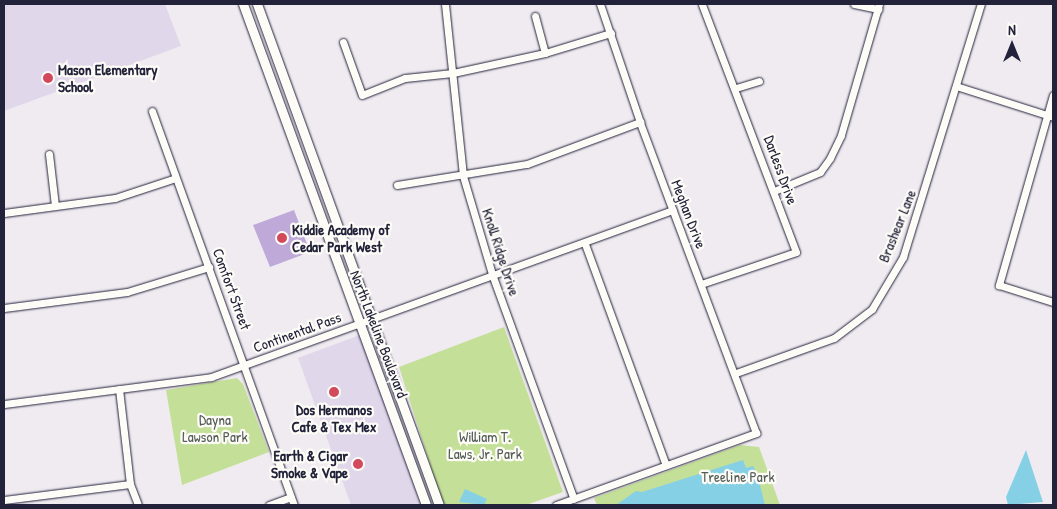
<!DOCTYPE html>
<html>
<head>
<meta charset="utf-8">
<style>
	body { margin:0 }
	#map { position:relative; width:1057px; height:509px; overflow:hidden; background:#f0ebf1; font-family:"Patrick Hand",sans-serif }
	div>[style] { position:absolute }
	[style*='--x'] { left:calc(var(--x)*1px); top:calc(var(--y)*1px); width:calc(var(--w)*1px); rotate:calc(var(--a)*1deg) }
	.built>* { inset:0; background:#e1d7ea }
	.green>* { inset:0; background:#c4e098 }
	.water>* { inset:0; background:#85d0e5 }
	.building>* { inset:0; background:#bea9d8 }
	.roads { filter:drop-shadow(0 0 1px #22223b) drop-shadow(0 0 1px #22223b) }
	.minor>* { height:7px; margin:-3.5px; padding:0 3.5px; transform-origin:3.5px; border-radius:3.5px; background:#fdfcf7 }
	.major>* { height:9px; margin:-4.5px; padding:0 4.5px; transform-origin:4.5px; border-radius:4.5px; background:#fdfcf7 }
	.dots>* { width:14px; height:14px; translate:-50% -50%; box-sizing:border-box; border:2px solid #fdfcf7; border-radius:50% }
	span { translate:-50% -50%; white-space:nowrap; text-align:center; line-height:1.15; -webkit-text-stroke:4.5px #fdfcf7; paint-order:stroke }
	.poi-label { font-size:15px; color:#22223b; font-weight:700 }
	.left { translate:0 -50%; text-align:left }
	.right { translate:-100% -50%; text-align:right }
	.street-label { font-size:15px; color:#22223b }
	.park-label { font-size:15px; color:#535b57 }
	.frame { position:absolute; inset:0; border:5px solid #22223b; pointer-events:none }
	.north { position:absolute; left:987px; top:20px; width:50px; height:50px; -webkit-text-stroke:4px #fdfcf7; paint-order:stroke; rotate:0deg; font-size:14px; font-weight:700; line-height:20px; text-align:center; color:#22223b }
	.north::after { content:''; display:block; margin:auto; width:18px; height:22px; background:#22223b; clip-path:polygon(50% 0,100% 100%,50% 72%,0 100%) }
</style>
</head>
<body>
<div id="map">
	<div class="built">
		<div style="clip-path:polygon(4px 4px,165px 4px,181px 46px,4px 111px)"></div>
		<div style="clip-path:polygon(360px 335px,422px 505px,351px 505px,298px 358px)"></div>
	</div>
	<div class="green">
		<div style="clip-path:polygon(504px 327px,563px 492px,526px 505px,443px 505px,399px 367px)"></div>
		<div style="clip-path:polygon(237px 378px,243px 384px,269px 452px,182px 485px,166px 390px)"></div>
		<div style="clip-path:polygon(740px 445px,759px 447px,780px 505px,597px 505px,594px 498px)"></div>
	</div>
	<div class="water">
		<div style="clip-path:polygon(1026px 450px,1043px 502px,1008px 505px,1006px 497px)"></div>
		<div style="clip-path:polygon(743px 460px,746px 468px,753px 466px,757px 473px,765px 505px,616px 505px,636px 491px,642px 492px)"></div>
		<div style="clip-path:polygon(465px 489px,487px 499px,484px 505px,459px 502px)"></div>
	</div>
	<div class="building">
		<div style="clip-path:polygon(294px 210px,310px 252px,270px 267px,253px 225px)"></div>
	</div>
	<div class="roads">
		<div class="minor">
			<div style="--x:445;--y:4;--w:173;--a:84"></div>
			<div style="--x:463;--y:176;--w:105;--a:73.5"></div>
			<div style="--x:493;--y:277;--w:236;--a:70"></div>
			<div style="--x:854;--y:4;--w:25;--a:12"></div>
			<div style="--x:535;--y:16;--w:38;--a:75"></div>
			<div style="--x:343;--y:42;--w:56;--a:70.3"></div>
			<div style="--x:362;--y:95;--w:46;--a:-21.6"></div>
			<div style="--x:405;--y:78;--w:48;--a:-5.9"></div>
			<div style="--x:453;--y:73;--w:94;--a:-12.3"></div>
			<div style="--x:545;--y:53;--w:69;--a:-16.9"></div>
			<div style="--x:956;--y:86;--w:102;--a:17.7"></div>
			<div style="--x:736;--y:88;--w:24;--a:-17"></div>
			<div style="--x:1053;--y:95;--w:198;--a:105.9"></div>
			<div style="--x:999;--y:285;--w:57;--a:17.5"></div>
			<div style="--x:152;--y:111;--w:419;--a:70.2"></div>
			<div style="--x:49;--y:154;--w:52;--a:83.4"></div>
			<div style="--x:397;--y:185;--w:132;--a:-9.2"></div>
			<div style="--x:527;--y:164;--w:121;--a:-20.4"></div>
			<div style="--x:774;--y:191;--w:50;--a:-22.4"></div>
			<div style="--x:820;--y:172;--w:17;--a:-54"></div>
			<div style="--x:830;--y:158;--w:25;--a:-64"></div>
			<div style="--x:841;--y:135;--w:136;--a:-73.8"></div>
			<div style="--x:4;--y:213;--w:112;--a:-7.7"></div>
			<div style="--x:115;--y:198;--w:64;--a:-18.2"></div>
			<div style="--x:585;--y:244;--w:235;--a:69.9"></div>
			<div style="--x:701;--y:284;--w:100;--a:-18.6"></div>
			<div style="--x:796;--y:252;--w:265;--a:-110.8"></div>
			<div style="--x:4;--y:308;--w:124;--a:-7.4"></div>
			<div style="--x:127;--y:292;--w:86;--a:-17"></div>
			<div style="--x:736;--y:373;--w:104;--a:-19.7"></div>
			<div style="--x:834;--y:338;--w:48;--a:-37.3"></div>
			<div style="--x:872;--y:309;--w:61;--a:-59.2"></div>
			<div style="--x:903;--y:257;--w:265;--a:-72.9"></div>
			<div style="--x:119;--y:389;--w:96;--a:83.4"></div>
			<div style="--x:130;--y:484;--w:22;--a:69"></div>
			<div style="--x:4;--y:404;--w:209;--a:-7.4"></div>
			<div style="--x:211;--y:377;--w:491;--a:-19.9"></div>
			<div style="--x:4;--y:500;--w:127;--a:-7.2"></div>
			<div style="--x:269;--y:505;--w:23;--a:-20"></div>
			<div style="--x:556;--y:505;--w:213;--a:-19.8"></div>
			<div style="--x:756;--y:433;--w:332;--a:-110.5"></div>
			<div style="--x:640;--y:122;--w:125;--a:-108.7"></div>
		</div>
		<div class="major">
			<div style="--x:243;--y:4;--w:533;--a:69.93"></div>
			<div style="--x:257;--y:4;--w:533;--a:70.04"></div>
		</div>
	</div>
	<div class="dots">
		<div style="left:48px;top:78px;background:#d1495b"></div>
		<div style="left:282px;top:238px;background:#d1495b"></div>
		<div style="left:334px;top:392px;background:#d1495b"></div>
		<div style="left:358px;top:464px;background:#d1495b"></div>
	</div>
	<div class="poi-label">
		<span class="left" style="left:58px;top:78px">Mason Elementary<br>School</span>
		<span class="left" style="left:292px;top:238px">Kiddie Academy of<br>Cedar Park West</span>
		<span style="left:334px;top:418px">Dos Hermanos<br>Cafe &amp; Tex Mex</span>
		<span class="right" style="left:348px;top:464px">Earth &amp; Cigar<br>Smoke &amp; Vape</span>
	</div>
	<div class="street-label">
		<span style="left:781px;top:170px;rotate:70deg">Darless Drive</span>
		<span style="left:689px;top:214px;rotate:69deg">Meghan Drive</span>
		<span style="left:897px;top:226px;rotate:-68deg">Brashear Lane</span>
		<span style="left:501px;top:252px;rotate:72deg">Knoll Ridge Drive</span>
		<span style="left:232px;top:289px;rotate:70deg">Comfort Street</span>
		<span style="left:297px;top:332px;rotate:-20deg">Continental Pass</span>
		<span style="left:379px;top:334px;rotate:69deg">North Lakeline Boulevard</span>
	</div>
	<div class="park-label">
		<span style="left:215px;top:428px">Dayna<br>Lawson Park</span>
		<span style="left:485px;top:445px">William T.<br>Laws, Jr. Park</span>
		<span style="left:738px;top:477px">Treeline Park</span>
	</div>
	<div class="frame"></div>
	<div class="north">N</div>
</div>
</body>
</html>
